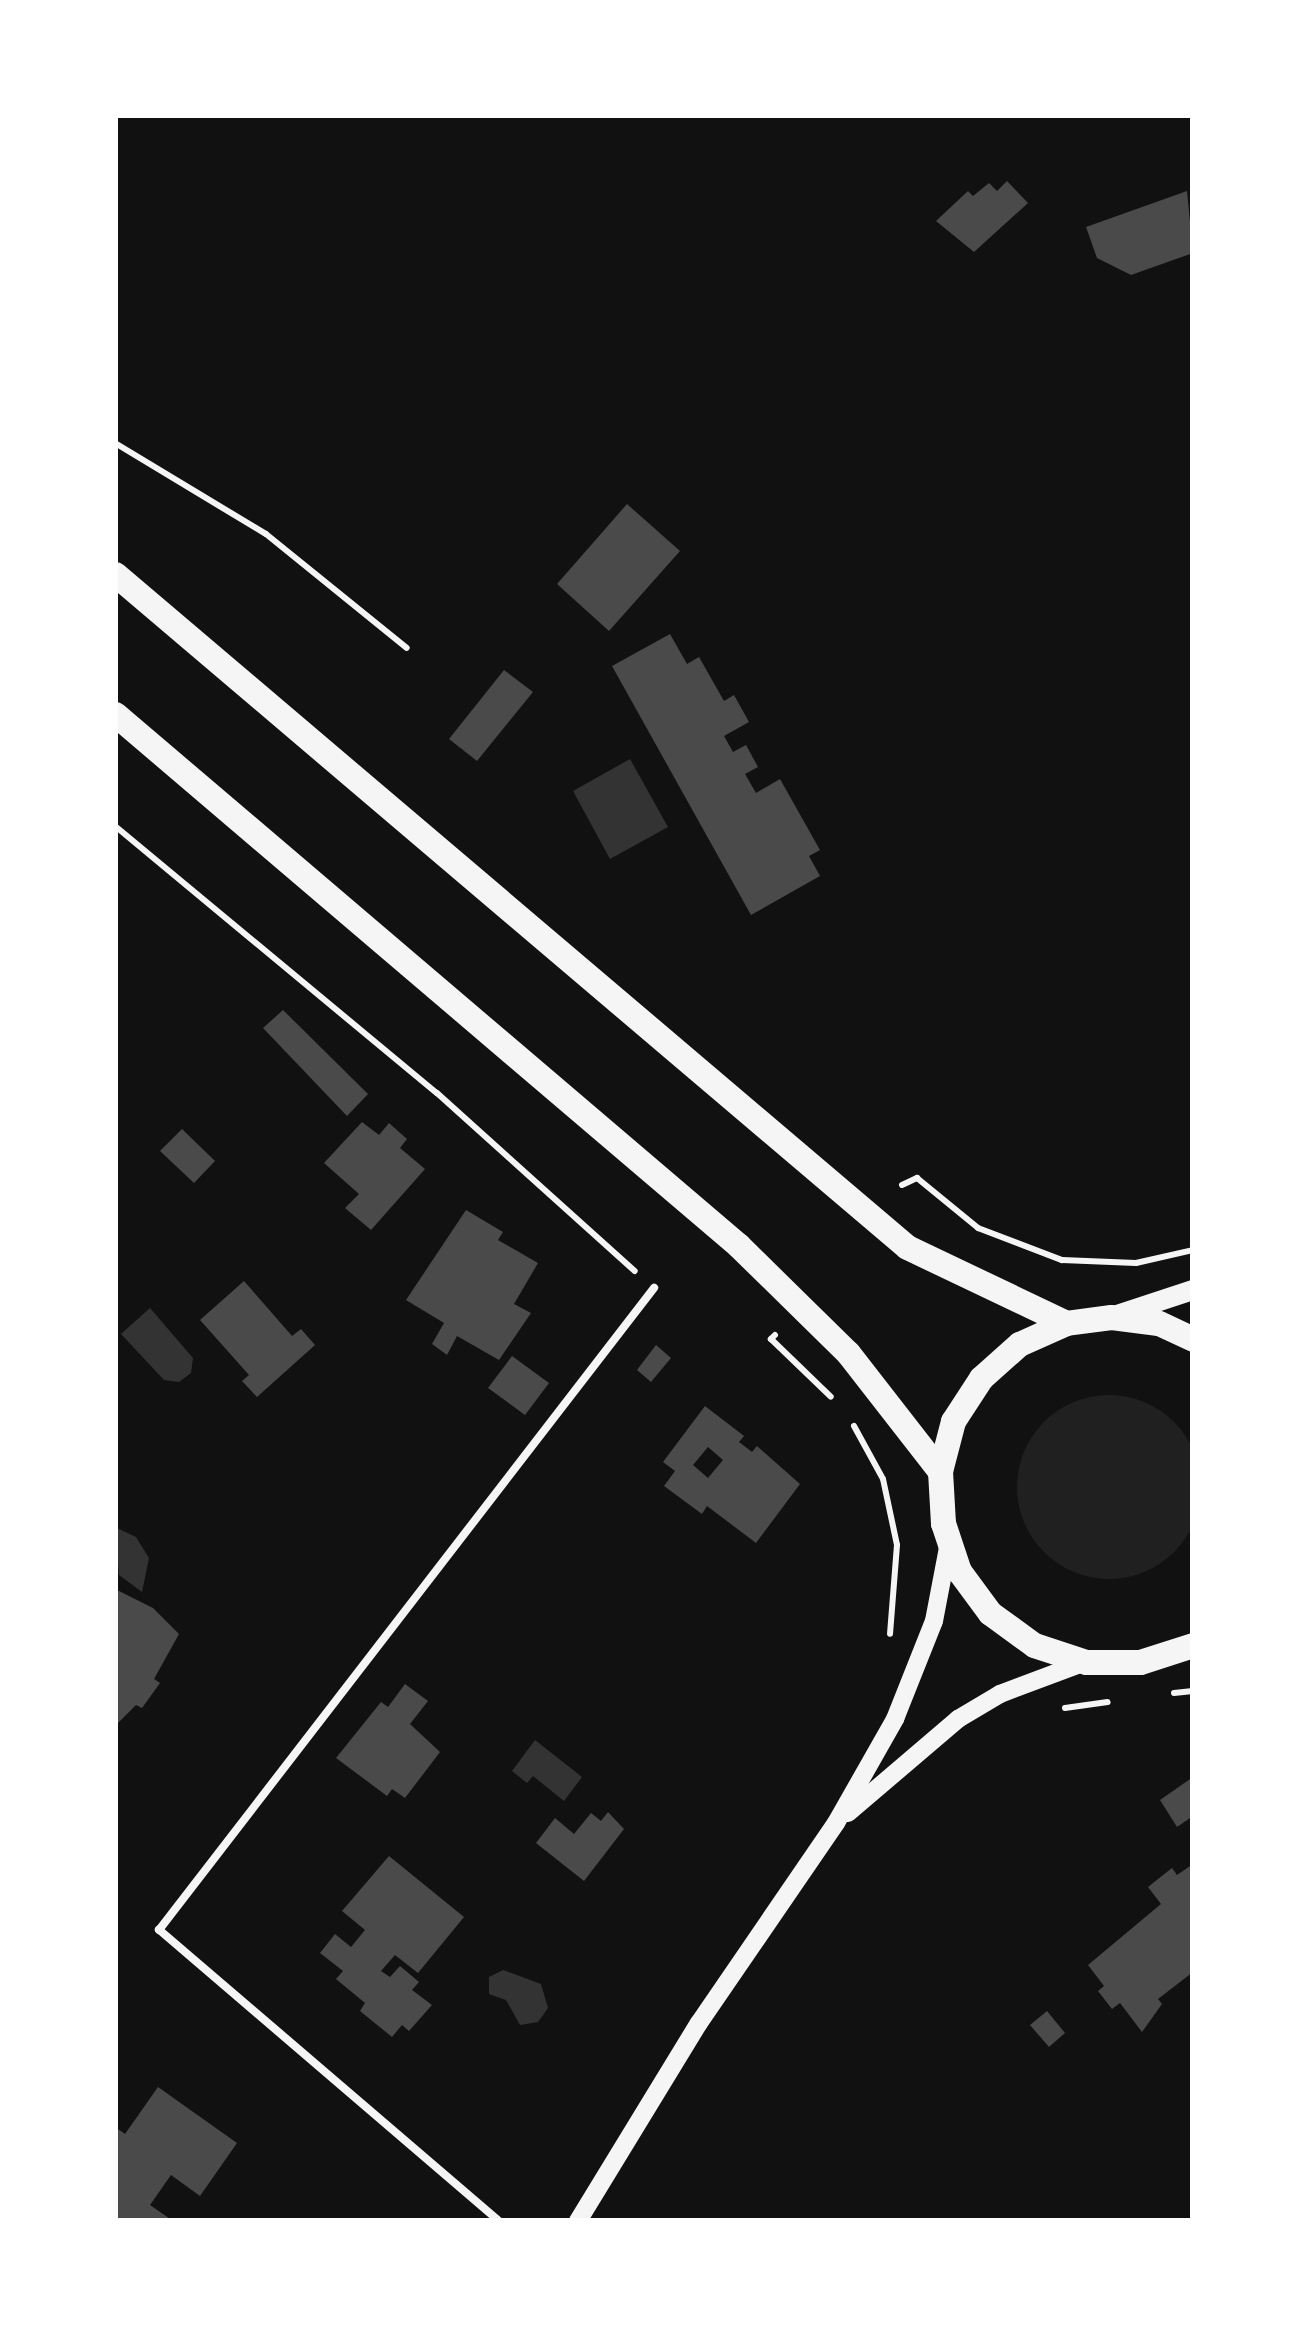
<!DOCTYPE html>
<html>
<head>
<meta charset="utf-8">
<style>
	body { margin:0 }
	#map { position:relative; width:1308px; height:2336px; overflow:hidden; background:#111; font-family:"Fira Sans Condensed",sans-serif }
	div>[style] { position:absolute }
	[style*='--x'] { left:calc(var(--x)*1px); top:calc(var(--y)*1px); width:calc(var(--w)*1px); rotate:calc(var(--a)*1deg) }
	.green>* { inset:0; background:#202020 }
	.round { border-radius:50% }
	.water>* { inset:0; background:#333 }
	.building>* { inset:0; background:#4a4a4a }
	.path>* { height:6px; margin:-3px; padding:0 3px; transform-origin:3px; border-radius:3px; background:#f5f5f5 }
	.service>* { height:8px; margin:-4px; padding:0 4px; transform-origin:4px; border-radius:4px; background:#f5f5f5 }
	.tertiary>* { height:18px; margin:-9px; padding:0 9px; transform-origin:9px; border-radius:9px; background:#f5f5f5 }
	.secondary>* { height:20px; margin:-10px; padding:0 10px; transform-origin:10px; border-radius:10px; background:#f5f5f5 }
	.primary>* { height:25px; margin:-12.5px; padding:0 12.5px; transform-origin:12.5px; border-radius:12.5px; background:#f5f5f5 }
	span { translate:-50% -50%; white-space:nowrap; text-align:center; line-height:1.15; -webkit-text-stroke:10px #fff; paint-order:stroke }
	.frame { position:absolute; inset:0; border:118px solid #fff; pointer-events:none }
</style>
</head>
<body>
<div id="map">
	<div class="green">
		<div class="round" style="left:1017px;top:1395px;width:184px;height:184px"></div>
	</div>
	<div class="water">
		<div style="clip-path:polygon(630px 759px,668px 827px,610px 859px,573px 791px)"></div>
		<div style="clip-path:polygon(150px 1308px,193px 1358px,191px 1373px,179px 1382px,164px 1380px,121px 1334px)"></div>
		<div style="clip-path:polygon(115px 1527px,136px 1537px,149px 1558px,142px 1592px,119px 1575px)"></div>
		<div style="clip-path:polygon(535px 1740px,582px 1777px,564px 1801px,533px 1776px,527px 1783px,512px 1771px)"></div>
		<div style="clip-path:polygon(503px 1970px,541px 1984px,548px 2008px,538px 2022px,520px 2025px,506px 2000px,489px 1994px,489px 1977px)"></div>
	</div>
	<div class="building">
		<div style="clip-path:polygon(1007px 181px,1028px 203px,974px 252px,936px 221px,968px 191px,973px 196px,989px 183px,997px 191px)"></div>
		<div style="clip-path:polygon(1187px 191px,1193px 253px,1131px 275px,1097px 258px,1086px 227px)"></div>
		<div style="clip-path:polygon(627px 504px,680px 551px,609px 631px,557px 584px)"></div>
		<div style="clip-path:polygon(670px 634px,687px 664px,699px 657px,724px 701px,734px 695px,749px 722px,724px 736px,733px 752px,746px 745px,758px 767px,745px 774px,756px 793px,780px 779px,820px 850px,809px 856px,820px 876px,751px 915px,612px 666px)"></div>
		<div style="clip-path:polygon(504px 670px,533px 692px,477px 761px,449px 739px)"></div>
		<div style="clip-path:polygon(283px 1010px,368px 1094px,347px 1116px,263px 1028px)"></div>
		<div style="clip-path:polygon(362px 1122px,379px 1135px,389px 1123px,407px 1139px,400px 1148px,425px 1169px,371px 1230px,345px 1208px,359px 1194px,324px 1163px)"></div>
		<div style="clip-path:polygon(182px 1129px,215px 1161px,194px 1183px,160px 1151px)"></div>
		<div style="clip-path:polygon(466px 1210px,503px 1232px,498px 1240px,538px 1263px,514px 1304px,531px 1313px,499px 1360px,457px 1336px,447px 1355px,432px 1344px,444px 1323px,406px 1300px)"></div>
		<div style="clip-path:polygon(244px 1281px,292px 1336px,301px 1329px,315px 1345px,257px 1397px,242px 1381px,249px 1375px,200px 1320px)"></div>
		<div style="clip-path:polygon(656px 1345px,671px 1358px,651px 1382px,637px 1370px)"></div>
		<div style="clip-path:polygon(512px 1356px,549px 1383px,525px 1415px,488px 1388px)"></div>
		<div style="clip-path:polygon(evenodd,705px 1406px,744px 1436px,739px 1442px,752px 1452px,757px 1446px,800px 1484px,756px 1543px,707px 1506px,702px 1514px,664px 1486px,675px 1471px,663px 1462px,705px 1406px,708px 1447px,723px 1460px,708px 1478px,693px 1465px,708px 1447px)"></div>
		<div style="clip-path:polygon(115px 1589px,153px 1608px,179px 1634px,154px 1679px,160px 1683px,142px 1708px,136px 1705px,115px 1726px)"></div>
		<div style="clip-path:polygon(405px 1684px,428px 1701px,410px 1724px,440px 1752px,405px 1798px,392px 1789px,387px 1796px,336px 1758px,381px 1702px,388px 1707px)"></div>
		<div style="clip-path:polygon(1193px 1777px,1193px 1816px,1177px 1827px,1160px 1800px)"></div>
		<div style="clip-path:polygon(608px 1812px,624px 1829px,584px 1881px,536px 1843px,555px 1818px,574px 1834px,591px 1813px,601px 1821px)"></div>
		<div style="clip-path:polygon(389px 1856px,464px 1917px,418px 1973px,395px 1955px,381px 1971px,390px 1977px,400px 1966px,419px 1982px,412px 1990px,432px 2005px,409px 2031px,402px 2025px,392px 2037px,360px 2011px,365px 2003px,336px 1979px,343px 1971px,320px 1953px,335px 1934px,351px 1947px,365px 1930px,342px 1911px)"></div>
		<div style="clip-path:polygon(1193px 1864px,1193px 1972px,1158px 1999px,1162px 2004px,1142px 2032px,1120px 2003px,1112px 2009px,1098px 1991px,1104px 1986px,1088px 1965px,1161px 1904px,1148px 1887px,1172px 1868px,1177px 1875px)"></div>
		<div style="clip-path:polygon(1047px 2011px,1065px 2033px,1049px 2047px,1030px 2025px)"></div>
		<div style="clip-path:polygon(158px 2087px,237px 2143px,200px 2196px,171px 2175px,150px 2205px,173px 2221px,115px 2221px,115px 2127px,125px 2134px)"></div>
	</div>
	<div class="path">
		<div style="--x:115;--y:443;--w:176;--a:31.1"></div>
		<div style="--x:266;--y:534;--w:181;--a:39"></div>
		<div style="--x:115;--y:826;--w:418;--a:39.7"></div>
		<div style="--x:437;--y:1093;--w:266;--a:42"></div>
		<div style="--x:902;--y:1185;--w:17;--a:-25"></div>
		<div style="--x:917;--y:1178;--w:79;--a:39.3"></div>
		<div style="--x:978;--y:1228;--w:90;--a:20.9"></div>
		<div style="--x:1062;--y:1260;--w:74;--a:2.3"></div>
		<div style="--x:1136;--y:1263;--w:58;--a:-12.8"></div>
		<div style="--x:775;--y:1335;--w:6;--a:135"></div>
		<div style="--x:771;--y:1339;--w:83;--a:44"></div>
		<div style="--x:854;--y:1426;--w:60;--a:61.3"></div>
		<div style="--x:883;--y:1479;--w:67;--a:78"></div>
		<div style="--x:897;--y:1545;--w:89;--a:94.5"></div>
		<div style="--x:1174;--y:1693;--w:19;--a:-6"></div>
		<div style="--x:1065;--y:1708;--w:43;--a:-7.9"></div>
	</div>
	<div class="service">
		<div style="--x:499;--y:2221;--w:448;--a:-139.4"></div>
		<div style="--x:159;--y:1930;--w:811;--a:-52.37"></div>
	</div>
	<div class="tertiary">
		<div style="--x:848;--y:1813;--w:145;--a:-40.5"></div>
		<div style="--x:958;--y:1719;--w:49;--a:-30.8"></div>
		<div style="--x:1000;--y:1694;--w:91;--a:-20.6"></div>
		<div style="--x:578;--y:2221;--w:232;--a:-58.6"></div>
		<div style="--x:699;--y:2023;--w:242;--a:-55.6"></div>
		<div style="--x:836;--y:1823;--w:120;--a:-60.4"></div>
		<div style="--x:895;--y:1719;--w:105;--a:-68.3"></div>
		<div style="--x:934;--y:1621;--w:80;--a:-79.2"></div>
	</div>
	<div class="secondary">
		<div style="--x:1114;--y:1316;--w:83;--a:-18.2"></div>
	</div>
	<div class="primary">
		<div style="--x:115;--y:574;--w:1039;--a:40.36"></div>
		<div style="--x:907;--y:1247;--w:176;--a:25.5"></div>
		<div style="--x:115;--y:714;--w:819;--a:40.44"></div>
		<div style="--x:738;--y:1245;--w:154;--a:44.5"></div>
		<div style="--x:848;--y:1353;--w:150;--a:52.1"></div>
		<div style="--x:1193;--y:1339;--w:38;--a:-155"></div>
		<div style="--x:1158;--y:1323;--w:47;--a:-172.7"></div>
		<div style="--x:1111;--y:1317;--w:45;--a:172.4"></div>
		<div style="--x:1066;--y:1323;--w:51;--a:155.9"></div>
		<div style="--x:1019;--y:1344;--w:51;--a:138.2"></div>
		<div style="--x:981;--y:1378;--w:51;--a:123.1"></div>
		<div style="--x:953;--y:1421;--w:52;--a:104.6"></div>
		<div style="--x:940;--y:1471;--w:52;--a:86.7"></div>
		<div style="--x:943;--y:1523;--w:51;--a:71.6"></div>
		<div style="--x:959;--y:1571;--w:52;--a:53.6"></div>
		<div style="--x:990;--y:1613;--w:54;--a:36"></div>
		<div style="--x:1034;--y:1645;--w:55;--a:18.1"></div>
		<div style="--x:1086;--y:1662;--w:54;--a:0"></div>
		<div style="--x:1140;--y:1662;--w:56;--a:-17.8"></div>
	</div>
	<div class="frame"></div>
</div>
</body>
</html>
